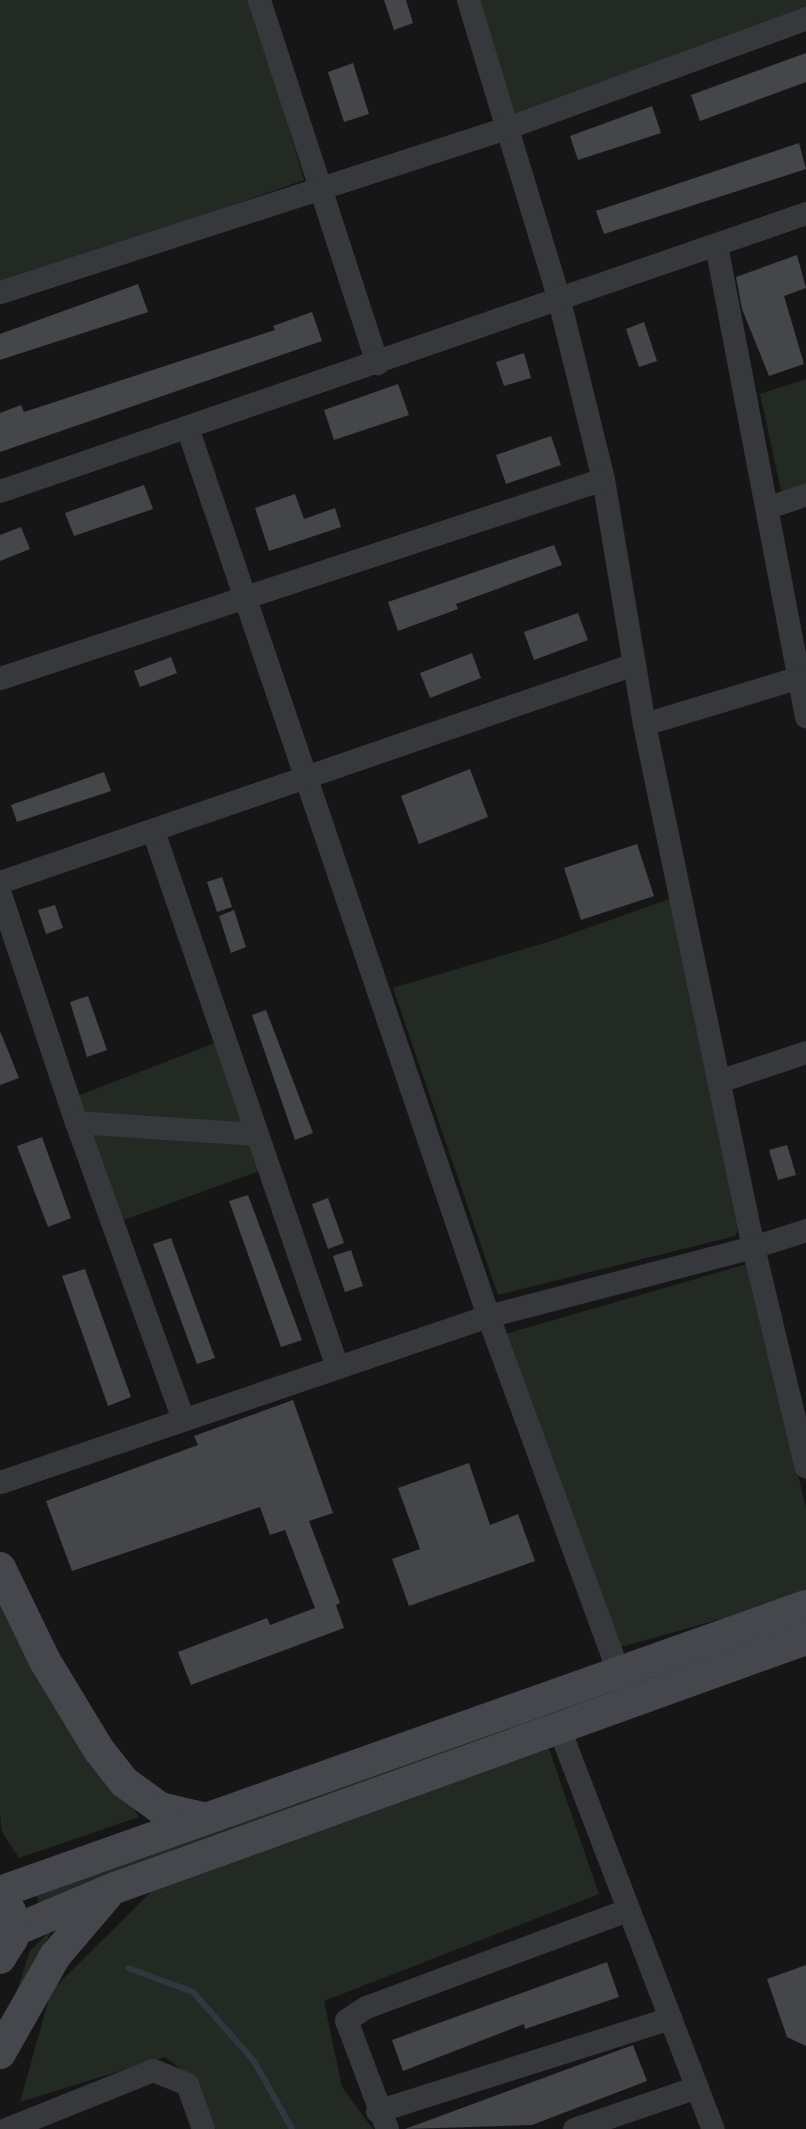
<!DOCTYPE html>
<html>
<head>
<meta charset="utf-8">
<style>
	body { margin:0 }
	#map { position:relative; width:806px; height:2129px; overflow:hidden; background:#161617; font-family:Helvetica,sans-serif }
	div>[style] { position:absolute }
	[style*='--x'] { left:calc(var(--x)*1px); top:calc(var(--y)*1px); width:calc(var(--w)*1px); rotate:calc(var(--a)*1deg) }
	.green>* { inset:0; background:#222a23 }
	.stream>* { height:6px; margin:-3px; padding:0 3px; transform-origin:3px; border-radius:3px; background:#30383f }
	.building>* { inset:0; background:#45464a }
	.street>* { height:23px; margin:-11.5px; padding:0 11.5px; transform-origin:11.5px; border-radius:11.5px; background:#37383c }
	.secondary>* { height:32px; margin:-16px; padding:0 16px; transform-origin:16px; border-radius:16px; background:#45474c }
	span { translate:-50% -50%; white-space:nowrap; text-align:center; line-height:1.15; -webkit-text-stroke:5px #111112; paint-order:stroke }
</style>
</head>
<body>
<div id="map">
	<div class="green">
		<div style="clip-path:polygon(0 0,251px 0,304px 180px,0 286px)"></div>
		<div style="clip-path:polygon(479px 0,806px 0,806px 8px,512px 114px)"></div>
		<div style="clip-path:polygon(806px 379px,806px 492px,783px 500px,760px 394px)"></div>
		<div style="clip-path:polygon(675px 897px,743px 1218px,735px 1236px,498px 1295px,393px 988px,551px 941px)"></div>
		<div style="clip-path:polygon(220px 1041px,265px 1169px,124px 1220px,77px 1096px)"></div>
		<div style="clip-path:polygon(747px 1264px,806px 1508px,806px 1595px,621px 1647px,505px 1334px)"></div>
		<div style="clip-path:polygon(0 1593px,46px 1686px,139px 1817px,19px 1858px,2px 1832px,0 1815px)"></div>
		<div style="clip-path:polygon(547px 1712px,549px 1722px,39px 1903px,36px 1894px)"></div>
		<div style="clip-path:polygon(547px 1743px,599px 1894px,324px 2001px,342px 2087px,373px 2129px,216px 2129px,193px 2078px,165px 2057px,20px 2102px,51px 1991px,157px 1886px)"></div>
		<div style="clip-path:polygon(51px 1930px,41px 1955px,8px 2017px,30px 1951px)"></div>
	</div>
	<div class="stream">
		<div style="--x:128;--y:1968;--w:69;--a:20.3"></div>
		<div style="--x:193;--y:1992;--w:92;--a:48.5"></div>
		<div style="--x:254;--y:2061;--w:78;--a:60.8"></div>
	</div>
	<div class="building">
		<div style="clip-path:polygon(384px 0,406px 0,413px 23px,394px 30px)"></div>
		<div style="clip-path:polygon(806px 53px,806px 82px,700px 121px,691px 95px)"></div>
		<div style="clip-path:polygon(353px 63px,369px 114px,344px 122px,328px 72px)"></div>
		<div style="clip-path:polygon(652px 106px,661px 133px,578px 160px,570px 136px)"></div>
		<div style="clip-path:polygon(799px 143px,806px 169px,604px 234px,596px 211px)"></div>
		<div style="clip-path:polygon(797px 255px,806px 288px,784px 296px,804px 364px,769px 376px,742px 309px,736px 277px)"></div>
		<div style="clip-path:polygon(138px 284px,148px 312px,0 360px,0 334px)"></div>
		<div style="clip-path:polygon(312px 312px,322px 341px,0 452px,0 413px,21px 405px,24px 412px,275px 330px,273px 326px)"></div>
		<div style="clip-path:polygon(644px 322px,657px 361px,639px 367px,626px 329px)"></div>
		<div style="clip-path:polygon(524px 353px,531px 378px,504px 386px,496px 362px)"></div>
		<div style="clip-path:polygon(398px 384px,409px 415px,334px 440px,324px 410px)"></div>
		<div style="clip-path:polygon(551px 436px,561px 465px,506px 484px,496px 455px)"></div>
		<div style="clip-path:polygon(144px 485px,153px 509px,74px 536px,65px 513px)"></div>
		<div style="clip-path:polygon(295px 494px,304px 519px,335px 508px,341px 527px,269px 551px,255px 508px)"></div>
		<div style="clip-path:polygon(21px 527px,30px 549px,0 561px,0 535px)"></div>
		<div style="clip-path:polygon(554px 545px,562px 565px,456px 604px,458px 609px,398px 631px,388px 602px)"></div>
		<div style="clip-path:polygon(578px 613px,588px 640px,534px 660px,524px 632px)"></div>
		<div style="clip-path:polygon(472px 653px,481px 678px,430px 698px,420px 673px)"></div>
		<div style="clip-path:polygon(171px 657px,177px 673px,140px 687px,134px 671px)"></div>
		<div style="clip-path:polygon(470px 769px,488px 817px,419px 844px,401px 796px)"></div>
		<div style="clip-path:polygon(104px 772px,111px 791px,17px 822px,11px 805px)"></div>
		<div style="clip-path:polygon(637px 844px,654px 896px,581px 920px,564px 868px)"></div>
		<div style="clip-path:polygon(222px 877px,232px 907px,217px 912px,207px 882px)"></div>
		<div style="clip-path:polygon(55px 905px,63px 928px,46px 934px,38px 910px)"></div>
		<div style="clip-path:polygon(234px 910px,246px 947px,231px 953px,219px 916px)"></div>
		<div style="clip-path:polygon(88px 996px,107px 1050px,87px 1057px,70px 1002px)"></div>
		<div style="clip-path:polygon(266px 1010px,313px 1133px,295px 1140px,252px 1015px)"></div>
		<div style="clip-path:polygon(0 1031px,19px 1078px,0 1085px)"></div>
		<div style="clip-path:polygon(42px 1137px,71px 1218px,48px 1227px,17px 1146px)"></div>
		<div style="clip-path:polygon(787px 1145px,796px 1175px,778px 1180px,769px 1150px)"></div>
		<div style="clip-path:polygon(248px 1195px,302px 1340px,281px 1347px,229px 1201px)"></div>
		<div style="clip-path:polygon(328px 1198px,344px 1243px,328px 1249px,312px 1204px)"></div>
		<div style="clip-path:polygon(171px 1238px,215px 1358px,197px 1364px,153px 1244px)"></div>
		<div style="clip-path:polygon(351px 1250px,363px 1286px,345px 1292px,333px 1256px)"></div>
		<div style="clip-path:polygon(85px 1269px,131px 1397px,108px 1406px,62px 1276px)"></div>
		<div style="clip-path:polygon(293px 1400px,333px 1513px,309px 1521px,340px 1603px,336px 1605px,344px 1628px,191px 1685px,178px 1652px,267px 1618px,270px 1625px,315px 1608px,285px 1530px,270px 1535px,260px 1507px,72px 1571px,46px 1501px,198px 1445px,194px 1436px)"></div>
		<div style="clip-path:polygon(469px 1463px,490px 1525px,518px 1514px,535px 1561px,409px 1606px,392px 1559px,420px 1549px,398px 1488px)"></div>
		<div style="clip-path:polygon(607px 1962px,619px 1997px,525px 2029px,524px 2024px,403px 2071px,392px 2040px)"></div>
		<div style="clip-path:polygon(806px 1965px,806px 2046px,787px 2037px,767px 1979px)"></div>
		<div style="clip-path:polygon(633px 2045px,647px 2081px,532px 2125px,405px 2129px)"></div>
	</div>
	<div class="street">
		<div style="--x:259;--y:0;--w:382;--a:72"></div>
		<div style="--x:468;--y:0;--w:309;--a:73.1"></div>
		<div style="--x:558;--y:296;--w:188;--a:76.2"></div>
		<div style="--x:603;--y:479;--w:248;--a:80.5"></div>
		<div style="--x:644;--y:724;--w:534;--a:78.23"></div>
		<div style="--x:753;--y:1247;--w:226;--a:76.5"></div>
		<div style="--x:716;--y:245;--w:480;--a:79.2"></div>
		<div style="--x:0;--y:292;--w:532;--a:-17.96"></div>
		<div style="--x:506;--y:128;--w:320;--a:-20.1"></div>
		<div style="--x:187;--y:427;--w:939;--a:71.29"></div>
		<div style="--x:488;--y:1316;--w:395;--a:69.9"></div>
		<div style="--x:0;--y:491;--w:853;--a:-19.03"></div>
		<div style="--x:769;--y:507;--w:39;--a:-19"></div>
		<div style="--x:0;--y:678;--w:635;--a:-18.26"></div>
		<div style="--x:644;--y:724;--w:169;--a:-16.8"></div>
		<div style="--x:153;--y:831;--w:567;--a:71.05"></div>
		<div style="--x:0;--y:882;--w:670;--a:-18.98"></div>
		<div style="--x:0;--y:894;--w:240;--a:71.6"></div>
		<div style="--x:76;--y:1122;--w:316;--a:70.2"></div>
		<div style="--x:719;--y:1081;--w:92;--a:-18.4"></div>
		<div style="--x:76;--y:1122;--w:181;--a:3.8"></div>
		<div style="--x:0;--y:1482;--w:515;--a:-18.79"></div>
		<div style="--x:488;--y:1316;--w:274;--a:-14.6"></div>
		<div style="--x:753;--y:1247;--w:56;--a:-17.8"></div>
		<div style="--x:558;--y:1726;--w:432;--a:69"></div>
		<div style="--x:377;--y:2111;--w:308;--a:-17.6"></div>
		<div style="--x:6;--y:2129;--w:158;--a:-21.9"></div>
		<div style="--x:153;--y:2070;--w:37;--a:22"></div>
		<div style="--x:187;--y:2084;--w:48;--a:70.4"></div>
		<div style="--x:387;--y:2129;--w:116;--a:-110.6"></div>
		<div style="--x:346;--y:2020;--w:24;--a:-33"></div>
		<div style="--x:366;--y:2007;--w:278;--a:-20.4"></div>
		<div style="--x:574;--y:2129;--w:130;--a:-18.9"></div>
	</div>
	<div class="secondary">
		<div style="--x:0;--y:1568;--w:103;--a:64.2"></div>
		<div style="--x:45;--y:1661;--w:104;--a:58.8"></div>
		<div style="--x:99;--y:1750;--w:41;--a:52"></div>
		<div style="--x:124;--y:1782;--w:44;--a:35.8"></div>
		<div style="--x:160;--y:1808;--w:44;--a:13.1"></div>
		<div style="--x:0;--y:1892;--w:855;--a:-19.54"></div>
		<div style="--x:13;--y:1931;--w:111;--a:-22.9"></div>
		<div style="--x:115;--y:1888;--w:734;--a:-19.82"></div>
		<div style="--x:0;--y:1958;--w:22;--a:-58"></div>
		<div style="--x:12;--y:1939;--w:28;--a:-94"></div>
		<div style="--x:0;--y:2053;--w:112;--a:-60.4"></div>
		<div style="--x:55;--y:1956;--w:79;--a:-49.6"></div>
	</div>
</div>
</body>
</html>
